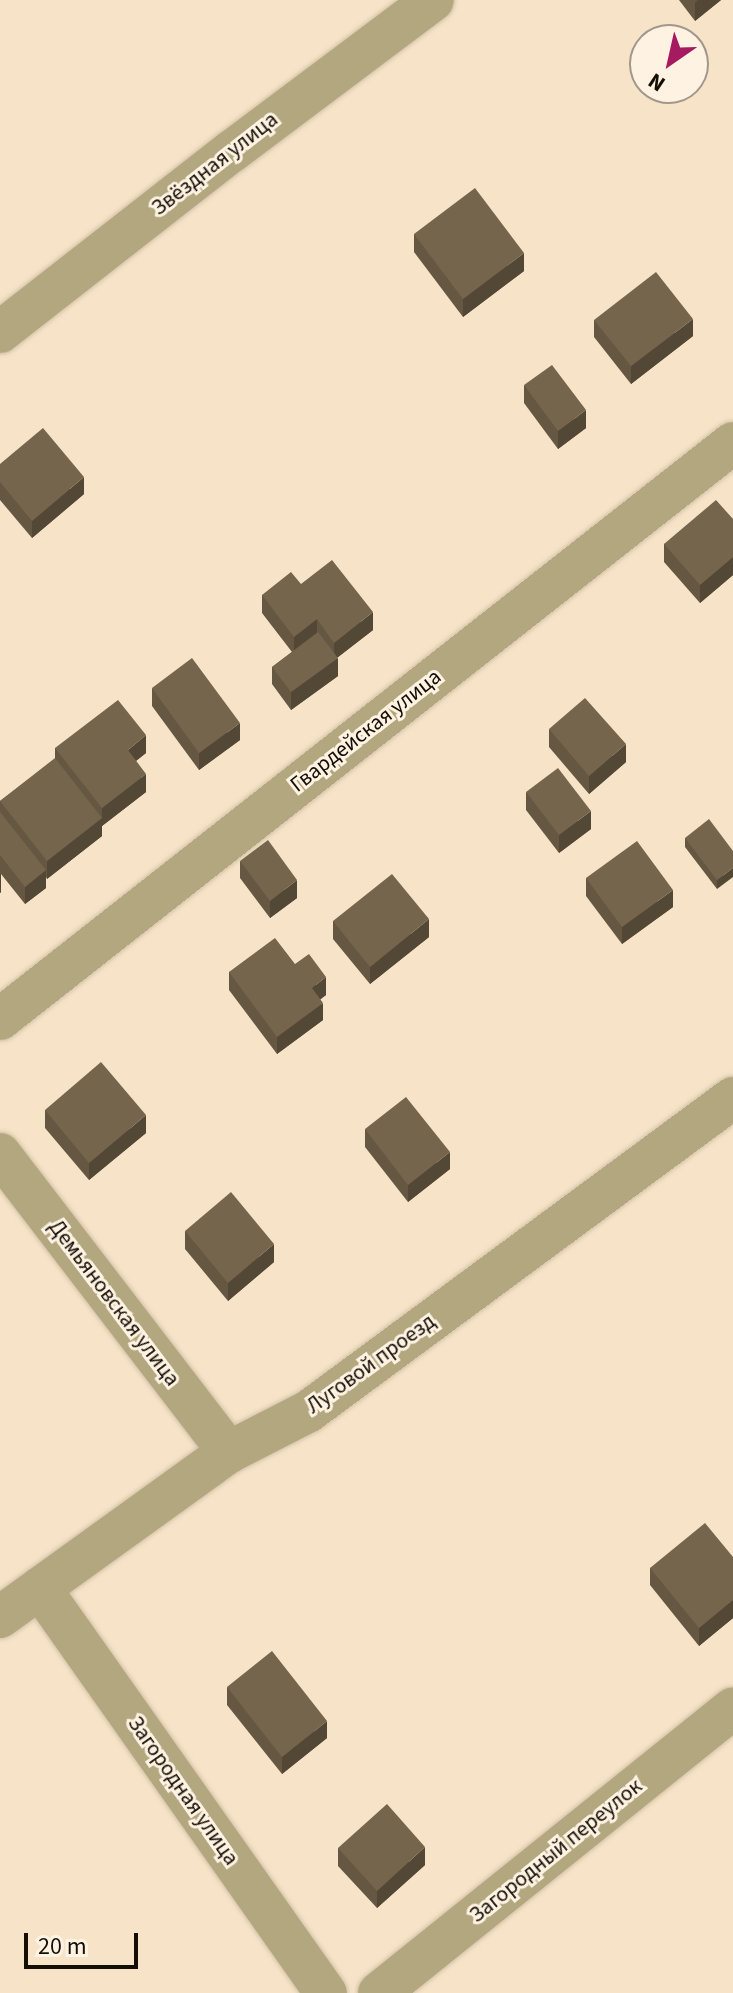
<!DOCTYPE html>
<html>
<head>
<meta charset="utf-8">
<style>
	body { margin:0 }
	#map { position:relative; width:733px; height:1993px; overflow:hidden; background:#f7e4c8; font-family:"Source Sans 3",sans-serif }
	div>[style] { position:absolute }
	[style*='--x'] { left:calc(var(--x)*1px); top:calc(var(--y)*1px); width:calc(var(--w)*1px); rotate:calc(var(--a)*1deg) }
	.roads { filter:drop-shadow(0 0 2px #d3c2a9) drop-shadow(0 0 2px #d3c2a9) }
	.minor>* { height:42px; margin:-21px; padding:0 21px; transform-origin:21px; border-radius:21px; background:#b3a77f }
	.wall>* { inset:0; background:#655742 }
	.shaded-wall>* { inset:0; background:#534736 }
	.building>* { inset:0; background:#76654d }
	span { translate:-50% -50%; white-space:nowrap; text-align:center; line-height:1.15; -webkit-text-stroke:6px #fef2e2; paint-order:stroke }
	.street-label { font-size:22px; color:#150e05 }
	.north { position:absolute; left:629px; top:24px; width:80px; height:80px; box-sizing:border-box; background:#fef2e2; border:2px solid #a1978a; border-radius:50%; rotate:214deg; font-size:22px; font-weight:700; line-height:32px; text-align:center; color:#150e05 }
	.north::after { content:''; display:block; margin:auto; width:28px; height:36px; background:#a51a60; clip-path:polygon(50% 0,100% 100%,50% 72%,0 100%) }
	.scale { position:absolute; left:24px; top:1933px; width:114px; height:36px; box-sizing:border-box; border:4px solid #150e05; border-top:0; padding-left:10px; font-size:24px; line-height:28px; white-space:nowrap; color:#150e05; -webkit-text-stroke:6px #fef2e2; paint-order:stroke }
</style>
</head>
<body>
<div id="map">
	<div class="roads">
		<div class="minor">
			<div style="--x:0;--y:332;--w:294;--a:-38"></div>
			<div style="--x:232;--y:151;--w:251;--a:-36.9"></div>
			<div style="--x:0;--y:1019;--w:932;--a:-38.16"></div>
			<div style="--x:0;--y:1154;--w:376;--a:52.5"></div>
			<div style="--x:40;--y:1588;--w:496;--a:54.8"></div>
			<div style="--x:0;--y:1617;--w:282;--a:-35.8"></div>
			<div style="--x:229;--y:1452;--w:90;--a:-27.1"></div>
			<div style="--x:309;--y:1411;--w:527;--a:-36.44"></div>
			<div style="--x:379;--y:1993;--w:454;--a:-38.8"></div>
		</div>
	</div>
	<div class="wall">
		<div style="clip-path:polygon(679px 0,721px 0,695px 21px)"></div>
		<div style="clip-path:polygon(414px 234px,524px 271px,463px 317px,414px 252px)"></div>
		<div style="clip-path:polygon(594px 320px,693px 336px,631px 384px,594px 337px)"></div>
		<div style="clip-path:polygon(524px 385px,586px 428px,558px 449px,524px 403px)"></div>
		<div style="clip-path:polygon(0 464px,84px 494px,32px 538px,0 500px)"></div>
		<div style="clip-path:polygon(733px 519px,733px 575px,700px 603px,664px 562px,664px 544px)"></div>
		<div style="clip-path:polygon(301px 584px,373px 630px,337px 658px,338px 676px,291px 710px,272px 684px,272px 667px,292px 652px,262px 613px,262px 595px)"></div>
		<div style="clip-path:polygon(152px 688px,240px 740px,199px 770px,152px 706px)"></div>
		<div style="clip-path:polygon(549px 729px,626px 762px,589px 794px,549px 747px)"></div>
		<div style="clip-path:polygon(55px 748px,146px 753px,136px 761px,146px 792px,102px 826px,102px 836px,47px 879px,46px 877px,46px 888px,25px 904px,1px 874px,1px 892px,0 893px,0 801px,55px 759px)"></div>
		<div style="clip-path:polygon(526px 792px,591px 829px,559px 853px,526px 810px)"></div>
		<div style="clip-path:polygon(685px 838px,733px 851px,717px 889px,685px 847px)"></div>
		<div style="clip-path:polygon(240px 861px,297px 898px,270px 918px,240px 878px)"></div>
		<div style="clip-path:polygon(586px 878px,673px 907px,622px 944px,586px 896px)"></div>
		<div style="clip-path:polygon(333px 921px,429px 937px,370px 984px,333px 939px)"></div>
		<div style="clip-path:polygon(295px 964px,326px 995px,320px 999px,323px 1020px,277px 1054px,229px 990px,229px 972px)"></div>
		<div style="clip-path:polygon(45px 1110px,146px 1133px,89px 1180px,45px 1128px)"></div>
		<div style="clip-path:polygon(365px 1129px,450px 1169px,408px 1202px,365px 1147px)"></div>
		<div style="clip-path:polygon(185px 1231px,274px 1262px,228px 1301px,185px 1249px)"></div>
		<div style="clip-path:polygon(733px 1557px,733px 1618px,699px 1646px,650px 1585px,650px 1568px)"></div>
		<div style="clip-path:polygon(227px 1687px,327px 1738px,282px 1774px,227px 1705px)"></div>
		<div style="clip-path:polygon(338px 1848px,425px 1865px,377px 1908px,338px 1866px)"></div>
	</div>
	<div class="shaded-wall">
		<div style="clip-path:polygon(698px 0,721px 0,695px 21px,695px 3px)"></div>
		<div style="clip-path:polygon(524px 253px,524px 271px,463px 317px,463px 299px)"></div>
		<div style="clip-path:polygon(693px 319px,693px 336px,631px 384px,631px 366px)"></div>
		<div style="clip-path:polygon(586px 410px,586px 428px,558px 449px,558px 431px)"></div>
		<div style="clip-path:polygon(84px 477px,84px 494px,32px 538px,32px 521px)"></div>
		<div style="clip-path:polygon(733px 557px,733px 575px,700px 603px,700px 585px)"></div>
		<div style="clip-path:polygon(373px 612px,373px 630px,334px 660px,334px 643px)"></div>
		<div style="clip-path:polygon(317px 619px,317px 637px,294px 654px,294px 637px)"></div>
		<div style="clip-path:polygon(338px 658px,338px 676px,291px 710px,291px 692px)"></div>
		<div style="clip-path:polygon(240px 723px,240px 740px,199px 770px,199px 753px)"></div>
		<div style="clip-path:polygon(146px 735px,146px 753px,128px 767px,128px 750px)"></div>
		<div style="clip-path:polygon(626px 744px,626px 762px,589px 794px,589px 776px)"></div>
		<div style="clip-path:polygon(146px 774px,146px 792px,102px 826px,102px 836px,47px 879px,47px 861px,102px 818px,102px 808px)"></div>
		<div style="clip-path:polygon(591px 811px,591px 829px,559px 853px,559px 835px)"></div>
		<div style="clip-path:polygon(733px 868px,733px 877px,717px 889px,717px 880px)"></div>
		<div style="clip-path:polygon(46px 870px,46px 888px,25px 904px,25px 887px)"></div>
		<div style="clip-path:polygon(1px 874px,1px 892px,0 893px,0 875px)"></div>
		<div style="clip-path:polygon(297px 880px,297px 898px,270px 918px,270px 901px)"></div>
		<div style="clip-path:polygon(673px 890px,673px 907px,622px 944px,622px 927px)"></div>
		<div style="clip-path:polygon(429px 919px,429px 937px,370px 984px,370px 967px)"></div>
		<div style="clip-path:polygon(326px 977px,326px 995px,312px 1006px,312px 988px)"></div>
		<div style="clip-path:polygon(323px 1003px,323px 1020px,277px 1054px,277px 1037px)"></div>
		<div style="clip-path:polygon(146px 1115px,146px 1133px,89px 1180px,89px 1163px)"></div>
		<div style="clip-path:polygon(450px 1152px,450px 1169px,408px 1202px,408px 1185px)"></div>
		<div style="clip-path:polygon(274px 1244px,274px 1262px,228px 1301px,228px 1283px)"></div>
		<div style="clip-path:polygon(733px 1600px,733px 1618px,699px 1646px,699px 1628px)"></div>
		<div style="clip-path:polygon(327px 1721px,327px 1738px,282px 1774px,282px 1757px)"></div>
		<div style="clip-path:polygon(425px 1847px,425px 1865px,377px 1908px,377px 1891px)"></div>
	</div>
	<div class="building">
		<div style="clip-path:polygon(475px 188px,524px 253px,463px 299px,414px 234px)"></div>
		<div style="clip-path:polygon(656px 272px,693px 319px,631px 366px,594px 320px)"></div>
		<div style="clip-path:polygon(552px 365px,586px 410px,558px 431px,524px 385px)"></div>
		<div style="clip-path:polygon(43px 428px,84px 477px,32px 521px,0 482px,0 464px)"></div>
		<div style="clip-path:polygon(716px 500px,733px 519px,733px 557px,700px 585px,664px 544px)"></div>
		<div style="clip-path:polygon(332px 560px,373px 612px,334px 643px,317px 619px,294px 637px,262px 595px,291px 572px,301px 584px)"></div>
		<div style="clip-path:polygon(318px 632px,338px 658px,291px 692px,272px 667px)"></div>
		<div style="clip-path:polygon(192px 658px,240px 723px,199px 753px,152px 688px)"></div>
		<div style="clip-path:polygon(585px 698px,626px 744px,589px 776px,549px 729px)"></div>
		<div style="clip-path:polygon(118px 700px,146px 735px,128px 750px,146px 774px,102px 808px,55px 748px)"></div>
		<div style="clip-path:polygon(55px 758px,102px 818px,47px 861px,0 801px)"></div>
		<div style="clip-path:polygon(558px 768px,591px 811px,559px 835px,526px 792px)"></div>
		<div style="clip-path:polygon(0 812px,46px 870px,25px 887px,0 855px)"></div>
		<div style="clip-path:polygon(709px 819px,733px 851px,733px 868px,717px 880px,685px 838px)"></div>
		<div style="clip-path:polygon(268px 840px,297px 880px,270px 901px,240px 861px)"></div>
		<div style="clip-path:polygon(637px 841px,673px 890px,622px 927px,586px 878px)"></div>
		<div style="clip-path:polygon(392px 874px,429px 919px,370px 967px,333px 921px)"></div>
		<div style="clip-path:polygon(275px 938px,295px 964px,309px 954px,326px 977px,312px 988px,323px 1003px,277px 1037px,229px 972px)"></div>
		<div style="clip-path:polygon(101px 1062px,146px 1115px,89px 1163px,45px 1110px)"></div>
		<div style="clip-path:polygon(406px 1097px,450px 1152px,408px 1185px,365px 1129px)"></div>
		<div style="clip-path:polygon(231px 1192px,274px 1244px,228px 1283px,185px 1231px)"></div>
		<div style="clip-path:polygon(705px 1523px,733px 1557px,733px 1600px,699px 1628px,650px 1568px)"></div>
		<div style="clip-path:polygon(272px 1651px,327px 1721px,282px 1757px,227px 1687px)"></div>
		<div style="clip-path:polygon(387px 1804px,425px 1847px,377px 1891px,338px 1848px)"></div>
	</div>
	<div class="street-label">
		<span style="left:215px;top:164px;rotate:-38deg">Звёздная улица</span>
		<span style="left:366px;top:731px;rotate:-38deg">Гвардейская улица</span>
		<span style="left:114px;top:1303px;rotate:53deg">Демьяновская улица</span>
		<span style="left:371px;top:1364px;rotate:-36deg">Луговой проезд</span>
		<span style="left:183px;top:1791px;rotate:55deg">Загородная улица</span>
		<span style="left:556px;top:1851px;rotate:-39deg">Загородный переулок</span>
	</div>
	<div class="north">N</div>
	<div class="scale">20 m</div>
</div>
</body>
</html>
